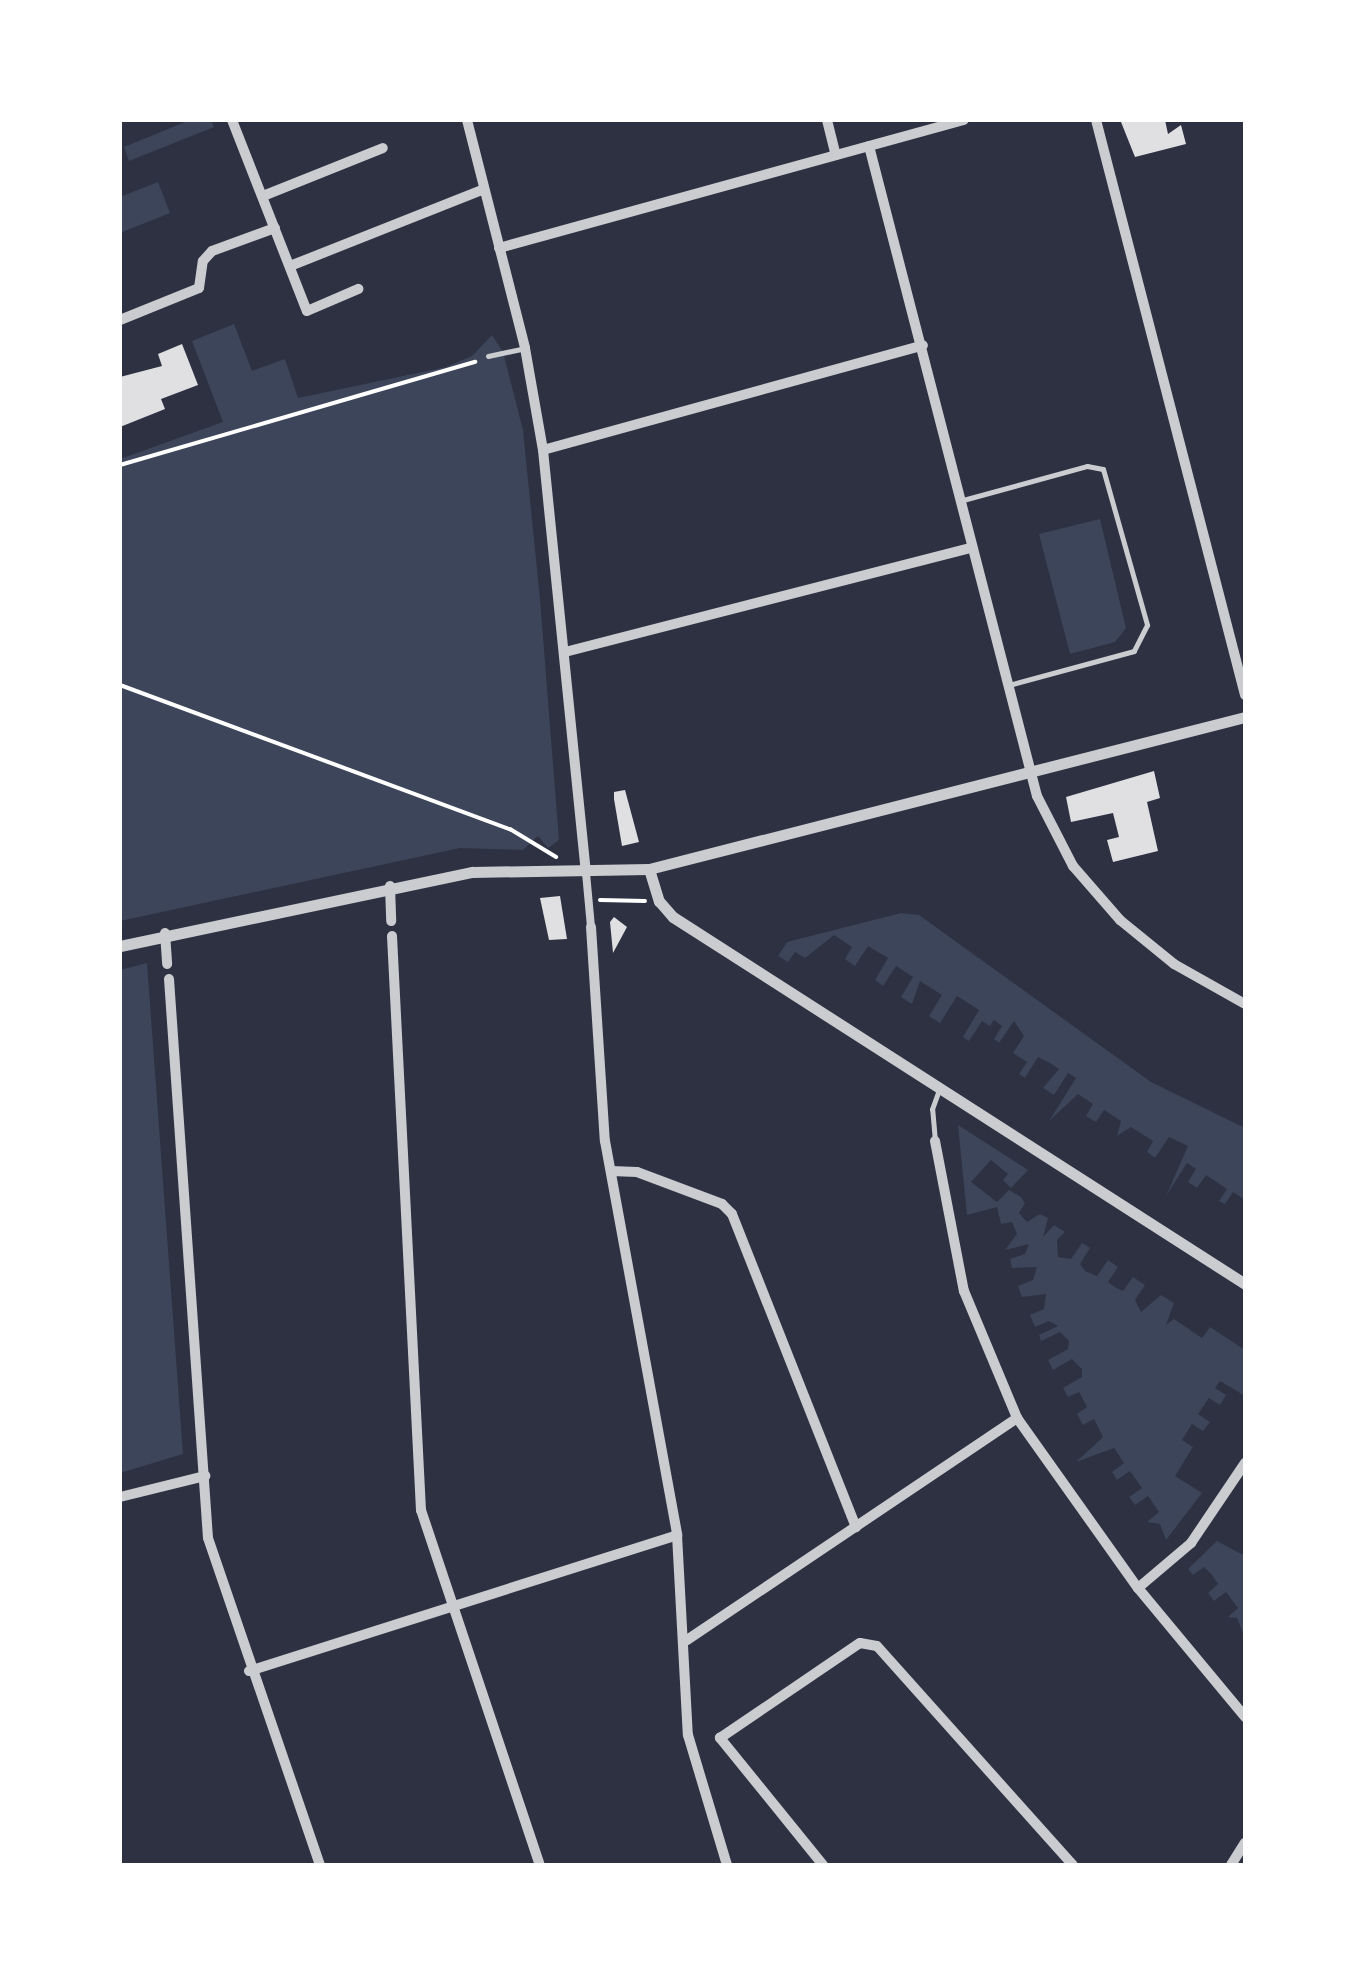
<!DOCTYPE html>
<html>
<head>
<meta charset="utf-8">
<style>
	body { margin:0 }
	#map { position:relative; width:1365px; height:1985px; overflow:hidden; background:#2d3142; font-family:"Fira Sans",sans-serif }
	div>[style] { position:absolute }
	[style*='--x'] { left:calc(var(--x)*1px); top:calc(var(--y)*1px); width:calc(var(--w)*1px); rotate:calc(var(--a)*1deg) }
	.green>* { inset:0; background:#3c4559 }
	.building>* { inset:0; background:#e0e0e3 }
	.path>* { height:4px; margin:-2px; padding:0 2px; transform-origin:2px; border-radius:2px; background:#fff }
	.service>* { height:5px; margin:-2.5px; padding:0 2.5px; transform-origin:2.5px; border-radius:2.5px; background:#caccd0 }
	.pedestrian>* { height:8px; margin:-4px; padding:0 4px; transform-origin:4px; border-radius:4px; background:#caccd0 }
	.minor>* { height:10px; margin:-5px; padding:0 5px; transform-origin:5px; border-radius:5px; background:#caccd0 }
	.tertiary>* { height:11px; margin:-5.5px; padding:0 5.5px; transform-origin:5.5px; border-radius:5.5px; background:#caccd0 }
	span { translate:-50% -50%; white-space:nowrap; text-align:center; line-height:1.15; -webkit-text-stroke:8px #fff; paint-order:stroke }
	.frame { position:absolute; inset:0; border:122px solid #fff; pointer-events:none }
</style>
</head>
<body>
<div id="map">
	<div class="green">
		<div style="clip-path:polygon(190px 120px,211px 120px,214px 127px,129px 161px,124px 147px)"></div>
		<div style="clip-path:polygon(158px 182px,170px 213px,120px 233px,120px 197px)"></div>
		<div style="clip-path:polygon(234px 324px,252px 371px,285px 359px,298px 398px,446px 367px,472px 356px,492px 335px,503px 352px,523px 430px,540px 599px,559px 840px,548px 848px,538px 836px,523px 850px,460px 848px,120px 921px,120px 459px,223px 422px,192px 341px)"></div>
		<div style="clip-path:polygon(1100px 519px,1126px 628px,1115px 642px,1070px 654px,1039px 534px)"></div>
		<div style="clip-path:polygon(901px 913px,919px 915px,1151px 1082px,1245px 1128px,1245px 1200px,1233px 1192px,1225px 1204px,1219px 1201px,1227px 1189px,1206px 1175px,1197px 1188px,1188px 1182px,1196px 1169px,1187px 1163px,1166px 1196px,1188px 1146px,1169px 1137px,1155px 1158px,1147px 1152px,1153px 1141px,1131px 1127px,1117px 1136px,1121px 1121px,1104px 1110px,1096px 1122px,1086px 1116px,1093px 1104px,1078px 1094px,1049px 1121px,1076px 1078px,1068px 1073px,1054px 1095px,1043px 1088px,1059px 1069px,1048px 1062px,1038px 1057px,1025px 1078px,1019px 1074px,1027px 1062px,1013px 1053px,1024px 1036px,1014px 1021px,999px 1043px,994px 1039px,1002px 1026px,994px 1020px,990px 1026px,982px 1021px,969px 1041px,963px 1037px,979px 1010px,957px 996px,940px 1023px,929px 1016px,942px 995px,920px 981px,912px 1004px,901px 997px,913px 977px,896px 966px,883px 986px,875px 980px,888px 958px,868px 946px,855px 966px,845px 959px,852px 947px,834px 935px,805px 958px,795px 952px,788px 962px,778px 956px,787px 942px)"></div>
		<div style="clip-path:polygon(147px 963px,183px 1454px,120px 1473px,120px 970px)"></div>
		<div style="clip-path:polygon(958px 1125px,1028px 1170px,1011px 1188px,1003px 1180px,1008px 1174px,991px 1160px,971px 1182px,997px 1202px,1009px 1190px,1021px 1197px,1025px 1203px,1019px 1213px,1027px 1222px,1040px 1214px,1048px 1218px,1043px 1237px,1054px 1225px,1065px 1232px,1057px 1240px,1058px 1257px,1071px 1259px,1082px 1243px,1090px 1248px,1080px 1264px,1085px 1271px,1097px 1276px,1108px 1260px,1118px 1267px,1108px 1282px,1115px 1287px,1123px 1291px,1133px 1277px,1145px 1285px,1135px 1300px,1141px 1312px,1161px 1295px,1174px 1303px,1166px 1325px,1174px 1319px,1202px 1338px,1210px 1327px,1245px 1350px,1245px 1396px,1220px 1381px,1215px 1388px,1226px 1395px,1220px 1405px,1209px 1398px,1198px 1414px,1210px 1422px,1203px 1431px,1192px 1424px,1182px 1440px,1193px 1447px,1175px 1476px,1202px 1493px,1166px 1540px,1160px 1524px,1147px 1522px,1159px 1512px,1148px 1496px,1135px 1505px,1129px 1497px,1142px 1488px,1130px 1471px,1117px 1480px,1112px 1472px,1124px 1463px,1114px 1448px,1076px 1462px,1103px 1437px,1094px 1419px,1083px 1425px,1077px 1414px,1087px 1407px,1079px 1392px,1068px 1397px,1063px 1388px,1082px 1377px,1082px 1369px,1072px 1359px,1053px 1370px,1048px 1360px,1068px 1349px,1069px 1341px,1060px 1332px,1041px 1341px,1039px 1335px,1058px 1326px,1049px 1321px,1035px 1327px,1030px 1315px,1044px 1309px,1046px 1294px,1022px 1297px,1018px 1286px,1033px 1280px,1037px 1267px,1012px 1268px,1010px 1259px,1025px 1254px,1029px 1244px,1005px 1250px,1017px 1234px,1012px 1222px,1001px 1224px,997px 1207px,967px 1215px)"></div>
		<div style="clip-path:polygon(1217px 1541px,1245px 1556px,1245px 1638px,1237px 1618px,1228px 1617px,1238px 1608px,1226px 1592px,1214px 1601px,1208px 1593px,1218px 1584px,1212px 1575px,1204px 1567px,1193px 1575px,1188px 1569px)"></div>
	</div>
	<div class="building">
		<div style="clip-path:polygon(1127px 120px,1165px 120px,1168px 134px,1181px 125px,1186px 144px,1135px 157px,1121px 122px)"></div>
		<div style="clip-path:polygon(182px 344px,198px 385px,161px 399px,165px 409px,120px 427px,120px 377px,162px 366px,158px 354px)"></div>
		<div style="clip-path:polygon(1154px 771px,1160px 798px,1147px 802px,1158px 851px,1113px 862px,1107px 840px,1119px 837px,1113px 813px,1071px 822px,1066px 797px)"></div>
		<div style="clip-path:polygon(625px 790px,639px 842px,622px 846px,614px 799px,614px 792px)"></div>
		<div style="clip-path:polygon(560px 896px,567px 939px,549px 940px,540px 898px)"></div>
		<div style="clip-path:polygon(614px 917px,627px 927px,613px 953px,610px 922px)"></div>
	</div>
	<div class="path">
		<div style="--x:120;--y:465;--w:370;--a:-16.2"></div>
		<div style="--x:120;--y:685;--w:416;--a:20.3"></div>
		<div style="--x:510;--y:829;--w:54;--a:31.3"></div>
		<div style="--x:600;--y:900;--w:45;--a:1.3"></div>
	</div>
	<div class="service">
		<div style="--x:488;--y:356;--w:35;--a:-12"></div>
		<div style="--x:963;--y:500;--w:129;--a:-15.3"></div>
		<div style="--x:1087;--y:466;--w:16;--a:11"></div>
		<div style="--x:1103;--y:469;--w:162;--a:74.2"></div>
		<div style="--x:1147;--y:625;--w:29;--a:117"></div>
		<div style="--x:1134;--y:651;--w:130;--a:164.8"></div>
		<div style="--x:935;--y:1141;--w:32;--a:-95"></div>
		<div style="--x:932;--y:1109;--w:20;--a:-70"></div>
	</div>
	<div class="pedestrian">
		<div style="--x:586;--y:873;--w:54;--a:84.7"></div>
	</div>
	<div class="minor">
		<div style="--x:232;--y:120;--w:205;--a:68.6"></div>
		<div style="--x:307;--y:311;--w:56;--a:-23.3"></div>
		<div style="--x:467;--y:120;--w:235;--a:75.7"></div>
		<div style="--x:525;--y:348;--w:104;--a:80"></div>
		<div style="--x:543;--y:450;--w:425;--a:84.2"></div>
		<div style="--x:827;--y:120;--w:36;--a:76"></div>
		<div style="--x:1096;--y:120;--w:594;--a:75.47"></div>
		<div style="--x:869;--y:146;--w:671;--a:75.51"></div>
		<div style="--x:1037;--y:796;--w:79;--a:62.8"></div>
		<div style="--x:1073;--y:866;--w:72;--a:49"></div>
		<div style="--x:1120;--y:920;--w:70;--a:39.2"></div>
		<div style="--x:1174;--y:964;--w:81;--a:29.4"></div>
		<div style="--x:263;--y:196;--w:129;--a:-21.8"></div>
		<div style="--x:499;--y:248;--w:482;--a:-15.4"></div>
		<div style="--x:290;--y:266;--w:206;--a:-21.6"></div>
		<div style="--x:120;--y:320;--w:85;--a:-22.1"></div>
		<div style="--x:199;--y:288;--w:27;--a:-82"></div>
		<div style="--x:203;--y:261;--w:13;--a:-48"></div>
		<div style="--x:212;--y:251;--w:67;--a:-20.1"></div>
		<div style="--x:543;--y:450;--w:394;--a:-15.4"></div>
		<div style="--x:565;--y:652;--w:419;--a:-14.4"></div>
		<div style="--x:390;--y:886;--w:35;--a:88"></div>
		<div style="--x:591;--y:927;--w:214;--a:86.3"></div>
		<div style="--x:605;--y:1141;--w:401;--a:79.6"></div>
		<div style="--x:677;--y:1535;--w:200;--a:86.9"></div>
		<div style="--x:688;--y:1735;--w:136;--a:73.3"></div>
		<div style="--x:165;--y:933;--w:31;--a:86"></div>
		<div style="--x:392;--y:936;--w:575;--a:87.11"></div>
		<div style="--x:421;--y:1510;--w:374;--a:71.5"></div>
		<div style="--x:169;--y:979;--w:560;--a:86.01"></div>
		<div style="--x:208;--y:1538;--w:346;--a:71.1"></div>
		<div style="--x:935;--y:1141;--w:153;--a:79.1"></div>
		<div style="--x:964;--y:1291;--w:138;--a:67.3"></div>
		<div style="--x:1017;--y:1418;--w:209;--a:54.6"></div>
		<div style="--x:1138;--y:1588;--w:168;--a:50.3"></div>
		<div style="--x:611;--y:1171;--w:26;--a:2"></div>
		<div style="--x:637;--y:1172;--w:91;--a:20.6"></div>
		<div style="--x:722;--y:1204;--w:14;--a:45"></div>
		<div style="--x:732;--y:1214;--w:337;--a:68.4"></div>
		<div style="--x:120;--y:1497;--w:88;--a:-13.9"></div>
		<div style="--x:1138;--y:1588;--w:70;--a:-40.3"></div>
		<div style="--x:1191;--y:1543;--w:97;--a:-56"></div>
		<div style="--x:687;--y:1640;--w:398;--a:-33.9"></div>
		<div style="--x:249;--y:1671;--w:449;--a:-17.6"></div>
		<div style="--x:823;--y:1865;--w:164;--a:-129"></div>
		<div style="--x:720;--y:1738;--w:169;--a:-34.2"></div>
		<div style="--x:860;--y:1643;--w:17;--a:10"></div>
		<div style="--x:877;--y:1646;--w:294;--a:48.2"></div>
		<div style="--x:1231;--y:1865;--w:26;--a:-58"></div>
	</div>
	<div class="tertiary">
		<div style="--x:649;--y:869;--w:34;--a:73"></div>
		<div style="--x:659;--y:901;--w:21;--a:49"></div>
		<div style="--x:673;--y:917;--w:680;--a:32.68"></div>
		<div style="--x:120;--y:946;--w:360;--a:-11.9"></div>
		<div style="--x:472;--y:872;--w:177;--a:-1"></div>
		<div style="--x:649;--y:869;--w:615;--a:-14.31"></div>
	</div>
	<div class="frame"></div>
</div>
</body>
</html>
